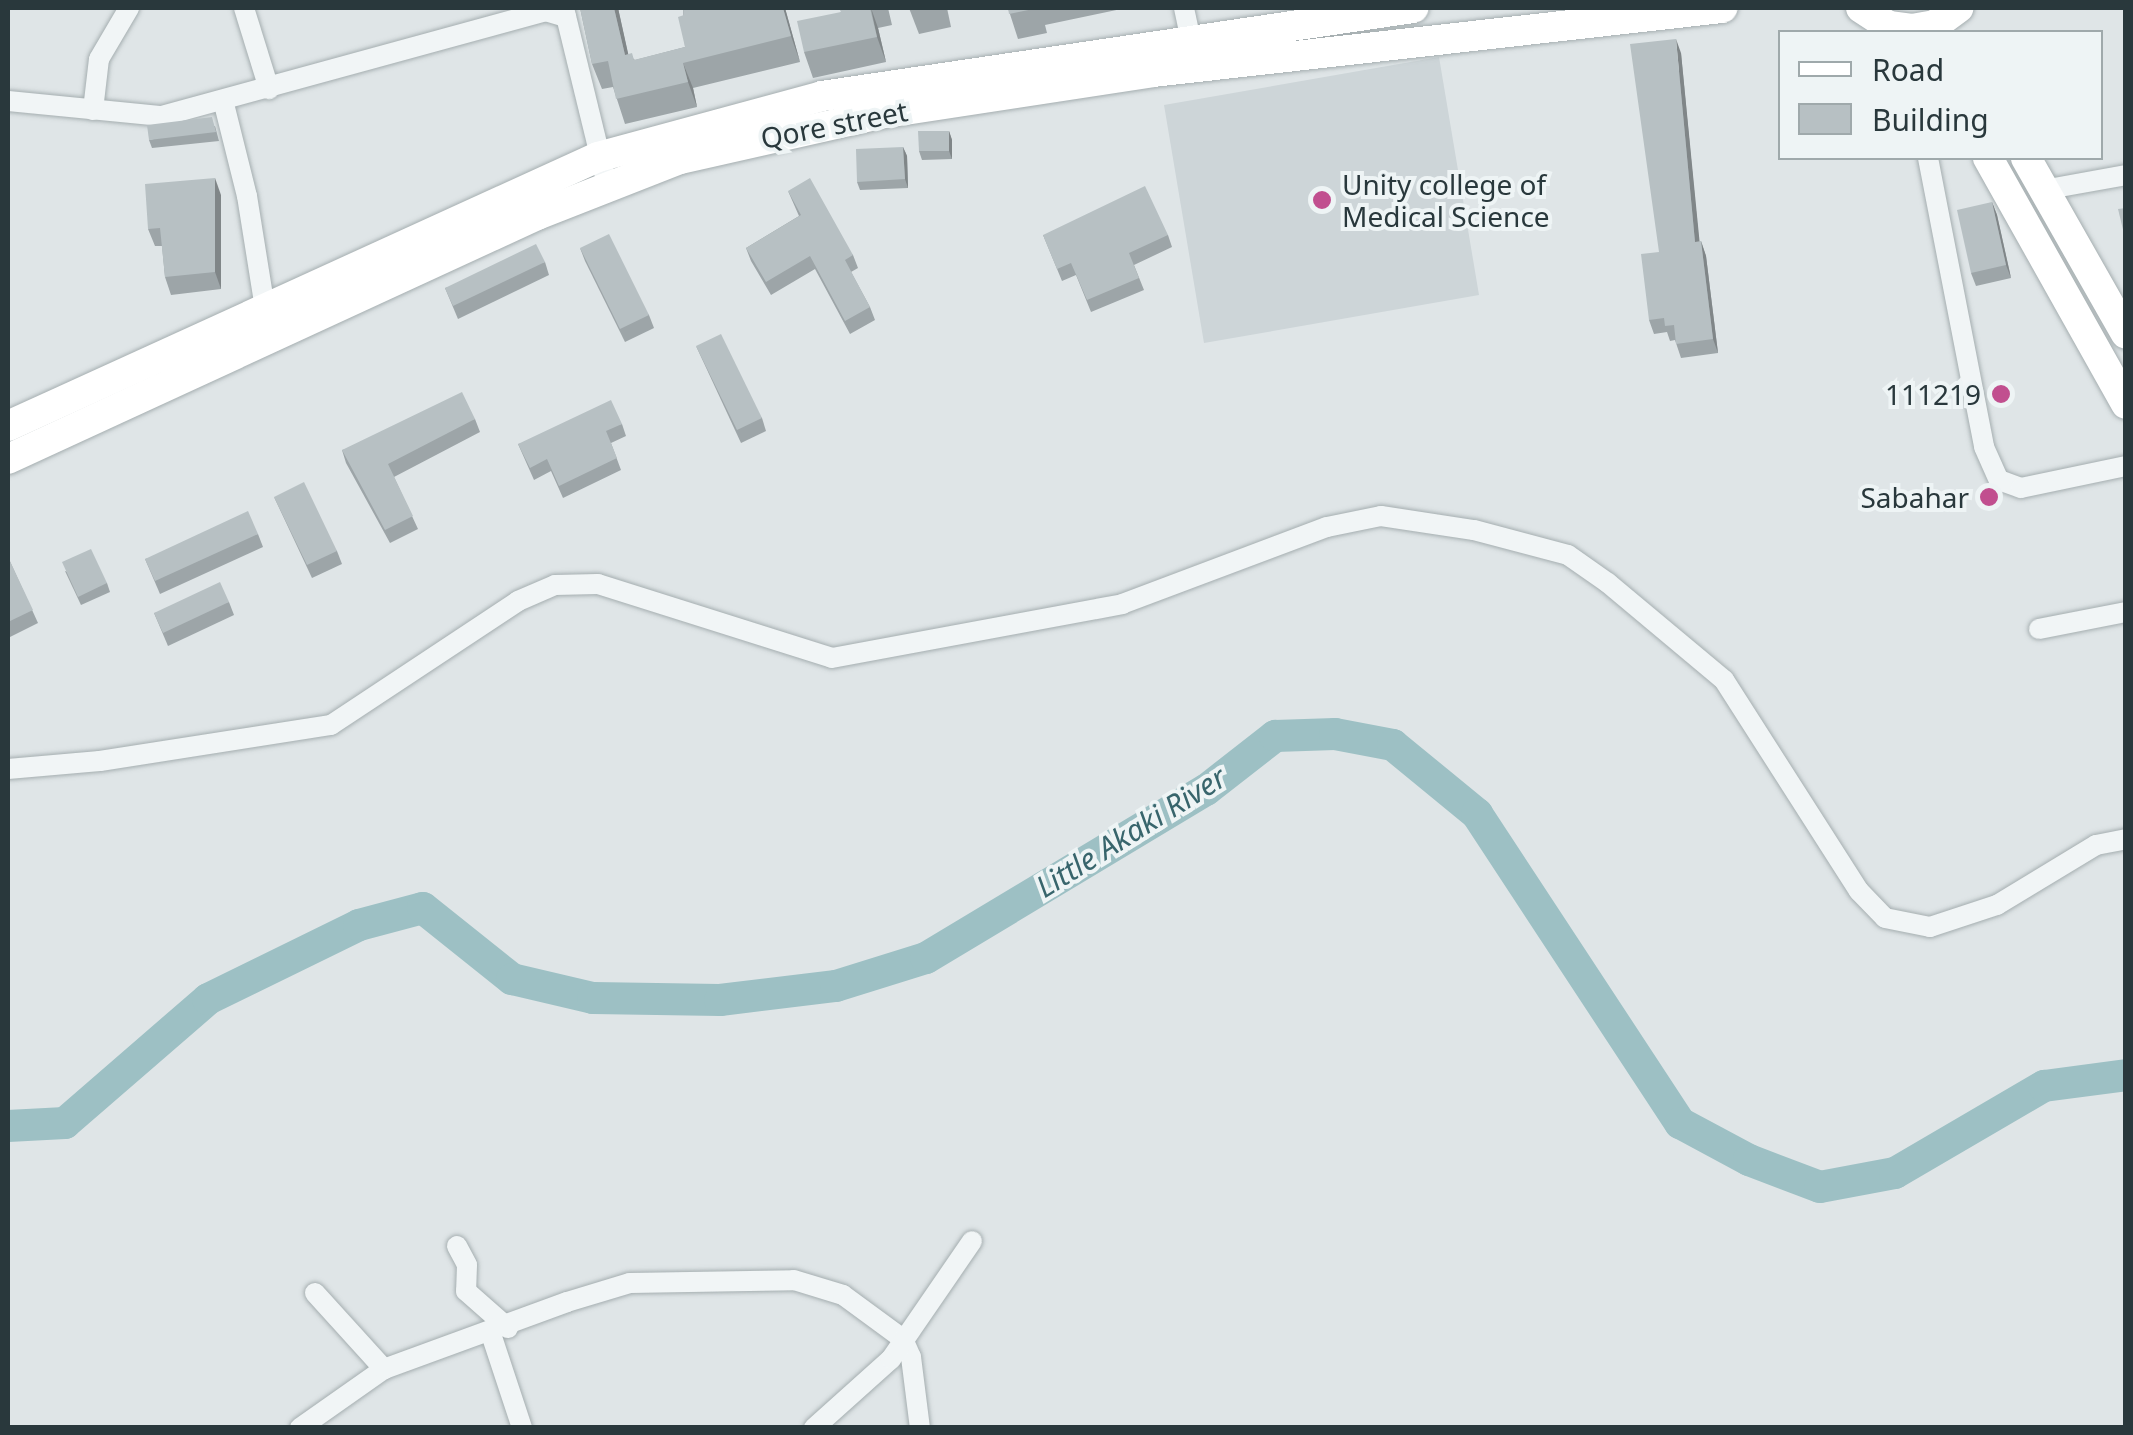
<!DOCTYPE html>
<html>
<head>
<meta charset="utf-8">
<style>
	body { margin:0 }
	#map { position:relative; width:2133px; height:1435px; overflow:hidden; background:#dfe5e7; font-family:"Noto Sans",sans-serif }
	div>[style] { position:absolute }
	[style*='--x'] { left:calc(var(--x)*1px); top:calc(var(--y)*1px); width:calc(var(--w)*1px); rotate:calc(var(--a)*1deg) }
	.built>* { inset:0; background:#cdd5d8 }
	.river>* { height:32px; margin:-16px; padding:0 16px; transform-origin:16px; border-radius:16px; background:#9dc0c4 }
	.roads { filter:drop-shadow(0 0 2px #a5aeb0) drop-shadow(0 0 2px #a5aeb0) }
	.minor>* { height:20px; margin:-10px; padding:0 10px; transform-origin:10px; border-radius:10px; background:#f1f5f6 }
	.primary>* { height:30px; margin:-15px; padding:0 15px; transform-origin:15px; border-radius:15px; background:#fff }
	.wall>* { inset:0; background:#9da5a8 }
	.shaded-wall>* { inset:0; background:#808688 }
	.building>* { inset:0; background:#b7c0c3 }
	.dots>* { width:28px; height:28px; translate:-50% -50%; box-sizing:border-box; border:5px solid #eef4f5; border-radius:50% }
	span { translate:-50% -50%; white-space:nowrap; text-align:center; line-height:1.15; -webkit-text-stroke:8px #eef4f5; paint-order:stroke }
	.street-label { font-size:28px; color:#29383c }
	.poi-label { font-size:28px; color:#29383c }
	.left { translate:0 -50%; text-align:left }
	.right { translate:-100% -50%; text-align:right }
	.water-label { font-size:30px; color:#38656c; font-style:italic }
	.frame { position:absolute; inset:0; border:10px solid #29383c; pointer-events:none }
	.legend { position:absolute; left:1778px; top:30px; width:325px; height:130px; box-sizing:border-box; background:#eef4f5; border:2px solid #9fa9ab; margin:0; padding:12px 18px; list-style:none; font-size:30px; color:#29383c }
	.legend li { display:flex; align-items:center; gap:20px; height:50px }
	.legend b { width:50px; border:2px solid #9fa9ab }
</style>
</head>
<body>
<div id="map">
	<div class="built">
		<div style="clip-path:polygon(1439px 57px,1479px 295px,1204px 343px,1164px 105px)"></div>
	</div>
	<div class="river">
		<div style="--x:8;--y:1126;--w:57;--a:-3"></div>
		<div style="--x:65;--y:1123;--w:189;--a:-40.9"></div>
		<div style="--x:208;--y:999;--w:168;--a:-26.1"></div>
		<div style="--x:359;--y:925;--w:66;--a:-14.9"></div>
		<div style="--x:423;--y:908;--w:114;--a:38.6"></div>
		<div style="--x:512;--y:979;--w:83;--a:13.2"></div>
		<div style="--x:593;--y:998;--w:127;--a:0.9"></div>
		<div style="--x:720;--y:1000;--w:117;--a:-6.9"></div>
		<div style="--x:836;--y:986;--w:94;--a:-17.3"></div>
		<div style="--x:926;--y:958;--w:327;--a:-31"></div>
		<div style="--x:1206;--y:790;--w:88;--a:-38"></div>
		<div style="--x:1275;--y:736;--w:60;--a:-1.9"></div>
		<div style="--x:1335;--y:734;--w:59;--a:10.7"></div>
		<div style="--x:1393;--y:745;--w:109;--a:39.4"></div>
		<div style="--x:1477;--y:814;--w:370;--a:56.7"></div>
		<div style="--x:1680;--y:1123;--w:78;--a:28.2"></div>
		<div style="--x:1749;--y:1160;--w:76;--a:20.8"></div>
		<div style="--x:1820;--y:1187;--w:76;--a:-10.6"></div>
		<div style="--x:1895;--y:1173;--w:173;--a:-30.3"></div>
		<div style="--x:2044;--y:1086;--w:83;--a:-7.6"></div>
	</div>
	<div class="roads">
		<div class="minor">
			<div style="--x:244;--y:8;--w:85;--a:72.8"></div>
			<div style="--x:564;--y:8;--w:181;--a:76.3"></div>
			<div style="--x:1184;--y:8;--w:30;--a:78"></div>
			<div style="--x:8;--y:101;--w:155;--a:5.6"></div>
			<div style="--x:162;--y:116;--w:397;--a:-15.3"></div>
			<div style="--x:545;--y:11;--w:22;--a:16"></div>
			<div style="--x:224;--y:104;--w:95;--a:76"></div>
			<div style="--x:247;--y:196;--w:114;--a:80.9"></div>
			<div style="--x:93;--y:110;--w:51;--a:-83.3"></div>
			<div style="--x:99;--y:59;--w:59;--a:-59.5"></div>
			<div style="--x:1928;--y:158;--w:294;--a:79"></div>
			<div style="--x:1984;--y:447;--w:36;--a:66"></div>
			<div style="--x:1999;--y:480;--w:23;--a:20"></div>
			<div style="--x:2021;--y:488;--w:107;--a:-11.8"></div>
			<div style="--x:2043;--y:190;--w:84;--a:-10.2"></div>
			<div style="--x:2039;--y:629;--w:89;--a:-11.1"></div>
			<div style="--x:8;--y:769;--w:92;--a:-5"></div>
			<div style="--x:100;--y:761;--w:234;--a:-8.9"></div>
			<div style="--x:331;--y:725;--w:224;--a:-33.5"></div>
			<div style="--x:518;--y:601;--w:40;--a:-23.4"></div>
			<div style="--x:555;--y:585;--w:43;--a:-1.3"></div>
			<div style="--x:598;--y:584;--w:245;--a:17.5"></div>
			<div style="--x:832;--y:658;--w:295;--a:-10.5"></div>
			<div style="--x:1122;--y:604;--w:219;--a:-20.6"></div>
			<div style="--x:1327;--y:527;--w:55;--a:-11.5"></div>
			<div style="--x:1381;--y:516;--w:94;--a:8.6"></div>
			<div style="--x:1474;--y:530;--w:97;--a:14.9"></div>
			<div style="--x:1568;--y:555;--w:49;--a:35"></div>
			<div style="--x:1608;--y:583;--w:151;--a:39.9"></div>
			<div style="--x:1724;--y:680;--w:250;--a:57.4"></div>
			<div style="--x:1859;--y:891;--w:37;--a:46"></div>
			<div style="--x:1885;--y:918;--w:46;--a:11.3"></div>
			<div style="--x:1930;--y:927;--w:71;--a:-18.2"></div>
			<div style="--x:1997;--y:905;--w:116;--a:-31.2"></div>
			<div style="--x:2096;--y:845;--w:31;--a:-11"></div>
			<div style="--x:457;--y:1246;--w:21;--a:62"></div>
			<div style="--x:467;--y:1265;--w:26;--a:92"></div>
			<div style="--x:466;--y:1291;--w:56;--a:41.4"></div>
			<div style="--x:315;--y:1293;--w:103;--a:47.8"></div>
			<div style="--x:491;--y:1334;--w:99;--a:71.7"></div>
			<div style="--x:300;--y:1428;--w:103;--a:-35.1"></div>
			<div style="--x:384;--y:1369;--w:195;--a:-20.1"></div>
			<div style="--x:567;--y:1302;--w:66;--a:-16.8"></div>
			<div style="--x:630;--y:1283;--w:164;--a:-1"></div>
			<div style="--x:794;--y:1280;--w:51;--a:17"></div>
			<div style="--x:843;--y:1295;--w:74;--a:36.3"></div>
			<div style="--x:903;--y:1339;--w:20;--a:66"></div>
			<div style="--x:911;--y:1357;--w:72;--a:82.8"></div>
			<div style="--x:814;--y:1428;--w:103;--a:-41.9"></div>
			<div style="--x:891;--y:1359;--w:143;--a:-55.5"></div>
		</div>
		<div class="primary">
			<div style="--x:1861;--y:8;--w:33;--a:33"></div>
			<div style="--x:1889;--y:26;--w:23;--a:7"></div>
			<div style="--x:1912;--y:29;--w:23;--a:-10"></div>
			<div style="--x:1935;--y:25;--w:29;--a:-36"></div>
			<div style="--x:1988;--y:158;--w:282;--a:60.7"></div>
			<div style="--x:2026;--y:158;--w:202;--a:60.4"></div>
			<div style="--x:8;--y:426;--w:648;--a:-24.51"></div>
			<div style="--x:598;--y:157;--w:232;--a:-15.2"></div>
			<div style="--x:822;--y:96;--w:598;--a:-8.47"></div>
			<div style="--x:8;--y:459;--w:583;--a:-24.76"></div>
			<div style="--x:537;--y:215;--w:154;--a:-21.4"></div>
			<div style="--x:680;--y:159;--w:204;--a:-12.7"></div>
			<div style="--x:879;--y:114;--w:277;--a:-8.7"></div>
			<div style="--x:1153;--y:72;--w:573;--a:-6.42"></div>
		</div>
	</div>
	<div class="wall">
		<div style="clip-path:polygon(580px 8px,618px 8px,628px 54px,635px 60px,685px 47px,683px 8px,785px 8px,800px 62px,693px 88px,697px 107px,625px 124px,613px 87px,602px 89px,592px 64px)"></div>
		<div style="clip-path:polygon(840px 8px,888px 8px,892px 25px,878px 28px,886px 62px,813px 78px,804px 52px,841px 12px)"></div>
		<div style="clip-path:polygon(909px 8px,947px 8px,951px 27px,919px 34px)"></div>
		<div style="clip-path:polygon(1008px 8px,1126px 8px,1045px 25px,1047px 33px,1018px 39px)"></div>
		<div style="clip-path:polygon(1681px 53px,1699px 242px,1701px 241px,1706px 256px,1718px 353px,1681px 358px,1675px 340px,1670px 341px,1667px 332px,1654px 334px,1649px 320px,1659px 252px)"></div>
		<div style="clip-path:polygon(215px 126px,219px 141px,152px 148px,149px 140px)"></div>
		<div style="clip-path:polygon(949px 131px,952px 140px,952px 159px,922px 160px,919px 151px)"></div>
		<div style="clip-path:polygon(903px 147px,907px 156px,908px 188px,860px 190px,857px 182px)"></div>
		<div style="clip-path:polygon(788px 191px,853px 255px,858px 268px,851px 272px,870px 307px,875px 320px,850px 334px,815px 269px,771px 295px,751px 261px,746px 248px,799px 216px)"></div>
		<div style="clip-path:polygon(221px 195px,221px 289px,171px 295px,165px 277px,162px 246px,155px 246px,148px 229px)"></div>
		<div style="clip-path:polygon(1992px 202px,1997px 215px,2011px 278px,1976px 286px,1971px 273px)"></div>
		<div style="clip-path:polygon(1043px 235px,1168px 235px,1172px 247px,1134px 265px,1144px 290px,1091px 312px,1076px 275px,1062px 281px)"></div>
		<div style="clip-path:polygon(580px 248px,649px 315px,654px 328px,625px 342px,585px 261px)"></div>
		<div style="clip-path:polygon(545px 262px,549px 275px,458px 319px,445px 288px)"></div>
		<div style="clip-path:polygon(696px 346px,762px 418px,766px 431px,741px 443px)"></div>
		<div style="clip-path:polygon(475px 419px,480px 432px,394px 477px,418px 529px,390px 543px,346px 463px,342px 450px)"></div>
		<div style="clip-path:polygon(622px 424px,626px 436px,611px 443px,621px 470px,563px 498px,551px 471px,534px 480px,518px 444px)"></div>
		<div style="clip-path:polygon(274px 497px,337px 551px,342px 564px,312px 578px)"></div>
		<div style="clip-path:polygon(258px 534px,263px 547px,160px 594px,145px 559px)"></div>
		<div style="clip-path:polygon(8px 557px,38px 623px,8px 638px)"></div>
		<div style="clip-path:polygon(65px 571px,107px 583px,110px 592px,81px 605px)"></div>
		<div style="clip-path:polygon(229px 602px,234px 615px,168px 646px,154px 613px)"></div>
	</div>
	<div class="shaded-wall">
		<div style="clip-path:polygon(614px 8px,618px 8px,634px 80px,625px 55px)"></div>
		<div style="clip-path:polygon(783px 8px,785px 8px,800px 62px,791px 36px)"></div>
		<div style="clip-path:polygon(871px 8px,878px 28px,886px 62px,877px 37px)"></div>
		<div style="clip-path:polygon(1676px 39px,1681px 53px,1701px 256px,1695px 242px)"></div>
		<div style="clip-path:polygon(683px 63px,693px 88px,697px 107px,688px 82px)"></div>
		<div style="clip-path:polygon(949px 131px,952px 140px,952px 159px,949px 151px)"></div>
		<div style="clip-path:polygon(903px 147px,907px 156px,908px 188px,905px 179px)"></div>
		<div style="clip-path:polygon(215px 178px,221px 195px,221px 289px,215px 272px)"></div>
		<div style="clip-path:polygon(1992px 202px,1997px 215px,2011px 278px,2006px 265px)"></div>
		<div style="clip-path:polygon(1701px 241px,1706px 256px,1718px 353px,1713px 339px)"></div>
	</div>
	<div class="building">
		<div style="clip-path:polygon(580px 8px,614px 8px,625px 55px,632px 53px,634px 60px,685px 47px,678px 17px,684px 15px,683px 8px,783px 8px,791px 36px,683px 63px,688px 82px,616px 99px,608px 61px,592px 64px)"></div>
		<div style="clip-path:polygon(840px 8px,870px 8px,877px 37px,804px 52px,797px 21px,841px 12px)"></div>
		<div style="clip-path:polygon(1008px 8px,1038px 8px,1009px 14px)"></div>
		<div style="clip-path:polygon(1676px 39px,1695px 242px,1701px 241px,1713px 339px,1676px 344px,1674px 325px,1665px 326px,1664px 318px,1649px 320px,1641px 254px,1659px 252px,1630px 44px)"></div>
		<div style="clip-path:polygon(212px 117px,216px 132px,149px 140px,147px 125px)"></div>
		<div style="clip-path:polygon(918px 131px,949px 131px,949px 151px,919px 151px)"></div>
		<div style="clip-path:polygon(903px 147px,905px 179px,857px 182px,856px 149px)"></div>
		<div style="clip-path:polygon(215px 178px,215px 272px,165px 277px,160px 228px,148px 229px,145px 184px)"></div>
		<div style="clip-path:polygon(810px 178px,853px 255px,845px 260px,870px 307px,845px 321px,810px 256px,766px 282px,746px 248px,801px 215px,788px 191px)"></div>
		<div style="clip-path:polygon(1145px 186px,1168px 235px,1129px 253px,1139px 278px,1087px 300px,1071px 263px,1057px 269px,1043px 235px)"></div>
		<div style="clip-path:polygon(1992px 202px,2006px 265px,1971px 273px,1957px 210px)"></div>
		<div style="clip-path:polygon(2126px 208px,2126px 242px,2118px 209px)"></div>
		<div style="clip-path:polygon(609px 234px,649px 315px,620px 329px,580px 248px)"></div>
		<div style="clip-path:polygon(536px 244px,545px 262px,453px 306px,445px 288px)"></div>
		<div style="clip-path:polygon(721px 334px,762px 418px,737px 430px,696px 346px)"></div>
		<div style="clip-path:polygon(462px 392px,475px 419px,388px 464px,413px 516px,385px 530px,342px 450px)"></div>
		<div style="clip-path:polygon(611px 400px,622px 424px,606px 431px,617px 458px,559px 486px,547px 459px,530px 468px,518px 444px)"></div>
		<div style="clip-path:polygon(304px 482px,337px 551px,307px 565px,274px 497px)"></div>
		<div style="clip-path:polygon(248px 511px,258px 534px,155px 581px,145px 559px)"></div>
		<div style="clip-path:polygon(91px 549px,107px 583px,78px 597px,62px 562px)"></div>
		<div style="clip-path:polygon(8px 557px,33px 610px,8px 622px)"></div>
		<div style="clip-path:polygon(220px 582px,229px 602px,163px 633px,154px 613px)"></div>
	</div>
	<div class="dots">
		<div style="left:1322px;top:200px;background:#c14f8f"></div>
		<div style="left:2001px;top:394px;background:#c14f8f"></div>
		<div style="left:1989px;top:497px;background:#c14f8f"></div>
	</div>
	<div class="street-label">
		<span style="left:834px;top:124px;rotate:-11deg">Qore street</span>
	</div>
	<div class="poi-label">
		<span class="left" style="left:1342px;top:200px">Unity college of<br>Medical Science</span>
		<span class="right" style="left:1981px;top:394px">111219</span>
		<span class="right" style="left:1969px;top:497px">Sabahar</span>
	</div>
	<div class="water-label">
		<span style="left:1131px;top:832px;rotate:-32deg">Little Akaki River</span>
	</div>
	<div class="frame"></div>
	<ul class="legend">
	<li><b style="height:12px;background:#fff"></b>Road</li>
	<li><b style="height:28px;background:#b7c0c3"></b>Building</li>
	</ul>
</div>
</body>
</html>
